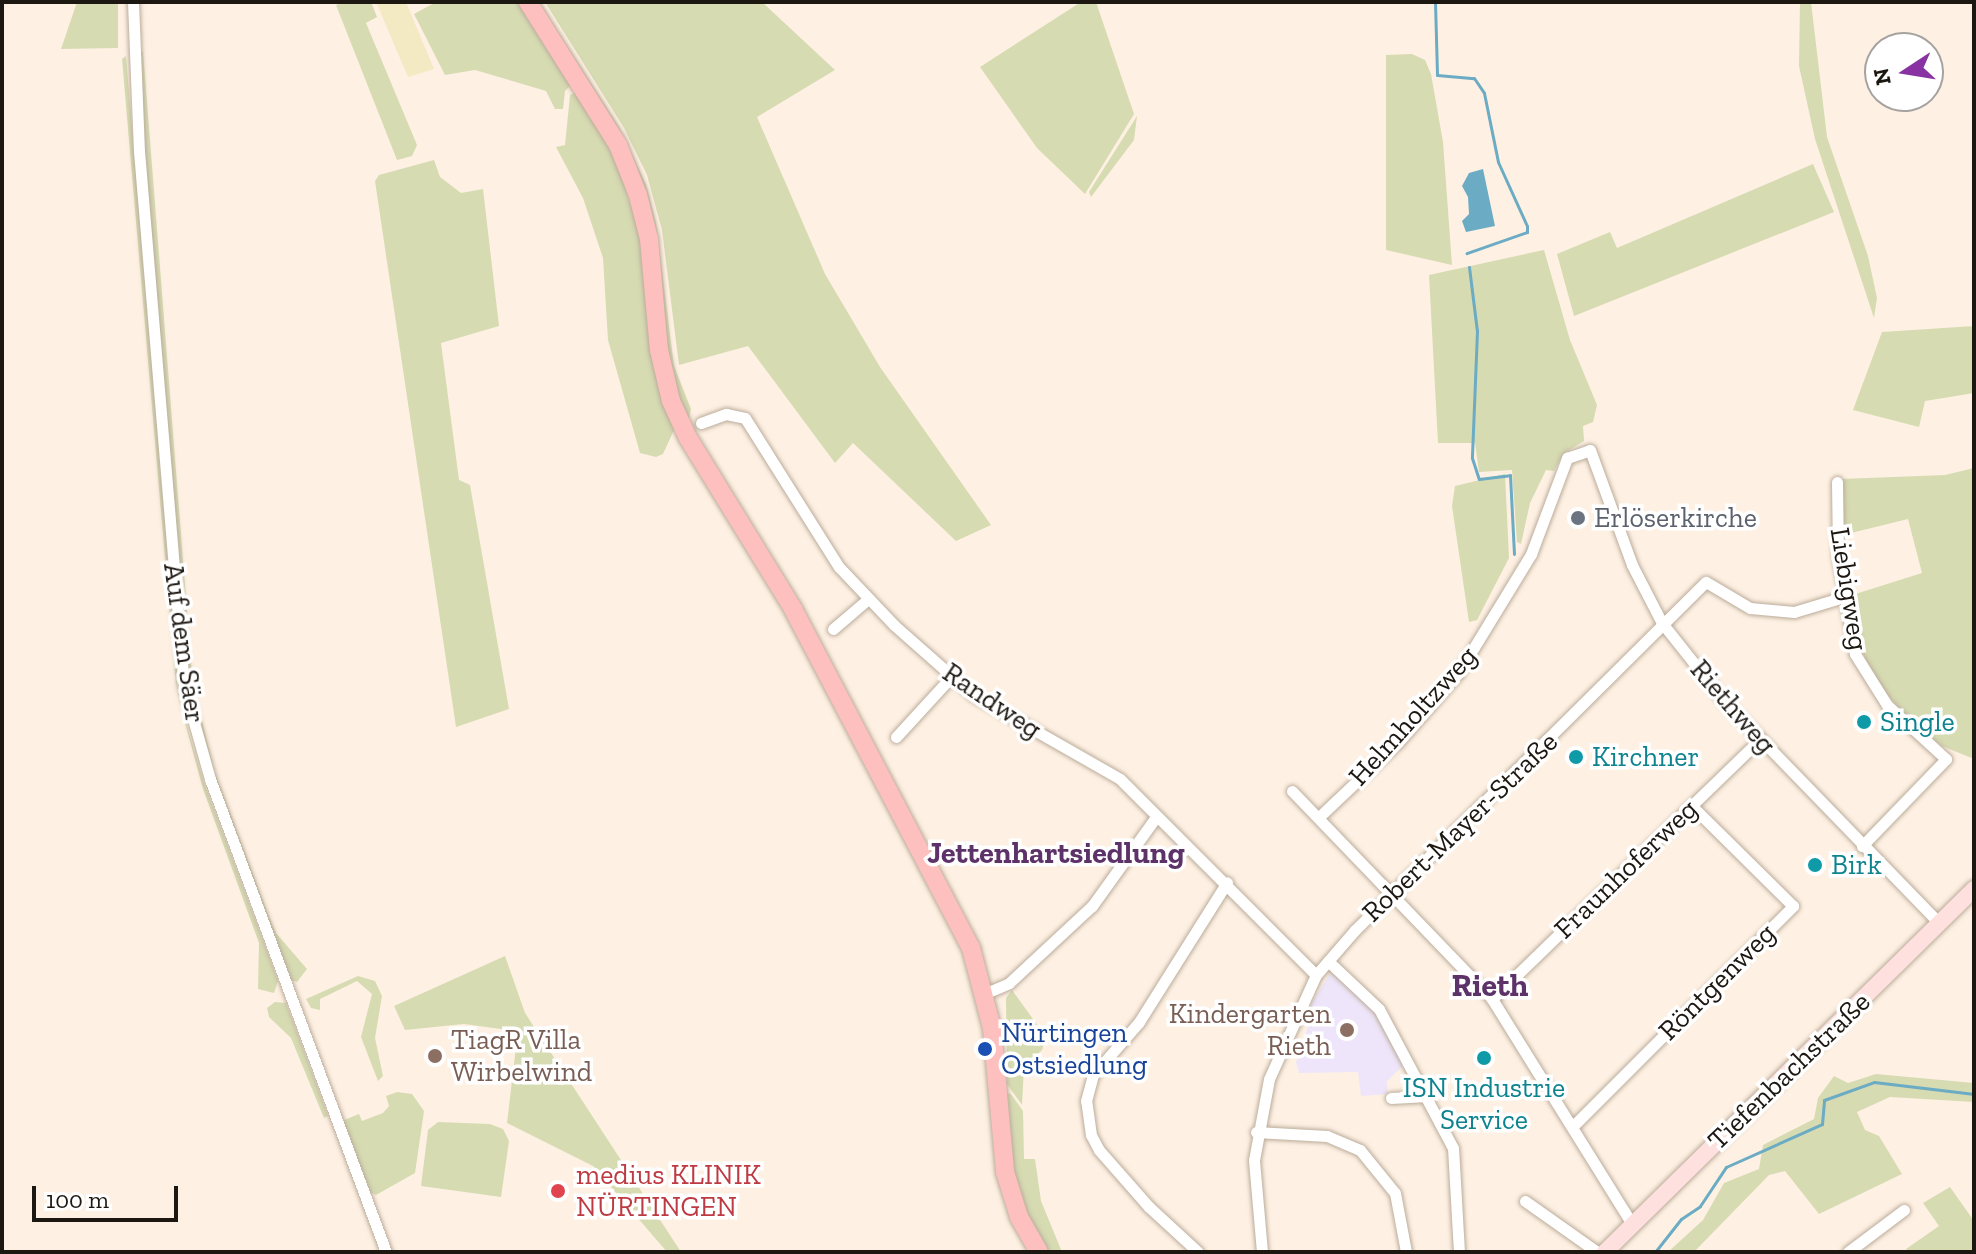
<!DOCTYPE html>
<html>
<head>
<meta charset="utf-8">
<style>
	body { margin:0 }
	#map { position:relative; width:1976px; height:1254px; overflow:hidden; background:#fef1e3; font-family:"Zilla Slab",serif }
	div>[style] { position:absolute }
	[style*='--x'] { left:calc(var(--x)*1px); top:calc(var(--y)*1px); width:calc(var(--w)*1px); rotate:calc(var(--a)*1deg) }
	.education>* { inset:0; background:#eee5fa }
	.green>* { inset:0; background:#d6dbb2 }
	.sand>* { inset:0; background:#f3eac4 }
	.water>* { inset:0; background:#6babc4 }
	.stream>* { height:3px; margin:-1.5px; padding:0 1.5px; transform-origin:1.5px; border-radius:1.5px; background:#6babc4 }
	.roads { filter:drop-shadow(0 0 2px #bbac9b) drop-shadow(0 0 2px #bbac9b) }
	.street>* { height:11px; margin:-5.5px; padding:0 5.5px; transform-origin:5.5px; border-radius:5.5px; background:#fff }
	.secondary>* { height:16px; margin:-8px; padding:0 8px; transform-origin:8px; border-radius:8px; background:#fee0de }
	.primary>* { height:18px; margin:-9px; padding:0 9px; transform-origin:9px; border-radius:9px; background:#fdc0be }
	.dots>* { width:22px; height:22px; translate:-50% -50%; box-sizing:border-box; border:4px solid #fff; border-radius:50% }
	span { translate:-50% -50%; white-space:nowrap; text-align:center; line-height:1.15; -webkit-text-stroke:7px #fff; paint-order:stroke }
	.worship-label { font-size:28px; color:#5b616d }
	.left { translate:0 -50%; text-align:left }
	.street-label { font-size:28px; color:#1d1711 }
	.culture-label { font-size:28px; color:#0d838f }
	.education-label { font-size:28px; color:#785e54 }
	.right { translate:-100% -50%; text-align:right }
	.transit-label { font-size:28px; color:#164399 }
	.health-label { font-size:28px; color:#be3a42 }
	.neighbourhood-label { font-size:30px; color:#5c3269; font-weight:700 }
	.quarter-label { font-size:32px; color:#5c3269; font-weight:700 }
	.frame { position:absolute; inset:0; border:4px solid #1d1711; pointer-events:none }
	.north { position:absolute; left:1864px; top:32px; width:80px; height:80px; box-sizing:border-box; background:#fff; border:2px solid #a5a2a0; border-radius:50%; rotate:258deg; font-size:22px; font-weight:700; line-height:32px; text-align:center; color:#1d1711 }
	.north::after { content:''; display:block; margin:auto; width:28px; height:36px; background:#8833a1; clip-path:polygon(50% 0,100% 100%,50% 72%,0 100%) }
	.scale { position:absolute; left:32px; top:1186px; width:146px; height:36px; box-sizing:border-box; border:4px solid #1d1711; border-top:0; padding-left:10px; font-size:24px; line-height:28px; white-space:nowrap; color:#1d1711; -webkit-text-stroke:6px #fff; paint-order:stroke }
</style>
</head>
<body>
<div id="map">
	<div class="education">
		<div style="clip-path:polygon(1333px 969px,1366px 998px,1406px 1063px,1387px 1081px,1388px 1094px,1361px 1096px,1358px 1072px,1299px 1073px,1296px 1062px,1309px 1023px,1302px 1018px)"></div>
	</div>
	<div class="green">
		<div style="clip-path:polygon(77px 2px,118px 2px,118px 48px,61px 49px)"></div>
		<div style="clip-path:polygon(345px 2px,371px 2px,377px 17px,366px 23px,417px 145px,412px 156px,397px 160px,336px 5px)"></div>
		<div style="clip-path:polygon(436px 2px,521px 2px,571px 85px,565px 91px,563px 109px,555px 109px,546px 91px,475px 70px,445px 75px,414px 14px)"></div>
		<div style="clip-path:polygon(534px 2px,539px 2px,619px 127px,646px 184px,656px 223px,674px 366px,691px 409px,688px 422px,672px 388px,645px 198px)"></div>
		<div style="clip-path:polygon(545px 2px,762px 2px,835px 70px,757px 117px,825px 274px,880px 367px,991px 525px,956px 541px,853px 443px,835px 463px,748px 346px,679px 365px,662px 230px,647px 175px,624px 128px)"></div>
		<div style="clip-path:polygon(1081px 2px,1096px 2px,1134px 114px,1085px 194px,1037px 148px,980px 67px)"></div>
		<div style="clip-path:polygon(1800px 2px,1811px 2px,1827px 137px,1868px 256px,1877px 298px,1874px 318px,1815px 139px,1799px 66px)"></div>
		<div style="clip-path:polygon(143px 51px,192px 675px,190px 680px,142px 133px,138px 53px)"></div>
		<div style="clip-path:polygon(1412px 54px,1425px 60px,1431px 74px,1443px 142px,1452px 265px,1386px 250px,1386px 55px)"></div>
		<div style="clip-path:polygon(126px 56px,178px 681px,176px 685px,122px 59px)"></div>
		<div style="clip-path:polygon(577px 92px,617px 162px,644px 248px,674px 430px,663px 454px,656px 457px,640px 453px,608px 340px,603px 258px,583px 198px,556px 147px,565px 145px,570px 95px)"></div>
		<div style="clip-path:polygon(1137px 116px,1134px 140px,1091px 197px,1089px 192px)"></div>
		<div style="clip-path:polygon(434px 160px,440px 177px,461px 193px,483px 189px,499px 326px,441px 343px,459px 480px,470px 485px,509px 709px,456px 727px,375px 181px,379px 175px)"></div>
		<div style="clip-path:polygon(1813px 164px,1834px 212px,1574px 316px,1557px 254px,1610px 232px,1617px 248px)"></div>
		<div style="clip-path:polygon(1544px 250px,1570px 340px,1597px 405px,1593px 422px,1583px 426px,1584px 441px,1563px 454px,1554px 471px,1546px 470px,1530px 503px,1521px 544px,1517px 542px,1512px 470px,1479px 472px,1475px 443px,1438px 443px,1429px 275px)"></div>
		<div style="clip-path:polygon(1974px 326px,1974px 393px,1925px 401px,1919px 427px,1853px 410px,1882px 332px)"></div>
		<div style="clip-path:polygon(1974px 468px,1974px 759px,1942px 746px,1910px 720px,1880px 687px,1859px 646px,1849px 596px,1922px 573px,1908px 519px,1843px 535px,1841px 479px,1945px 475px)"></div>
		<div style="clip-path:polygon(1505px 474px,1509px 558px,1477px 620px,1469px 622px,1452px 506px,1455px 486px)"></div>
		<div style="clip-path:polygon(189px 689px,195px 691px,214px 770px,268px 914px,276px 933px,307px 969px,297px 982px,287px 979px,209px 770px)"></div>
		<div style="clip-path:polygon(177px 693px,204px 783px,278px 981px,274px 993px,258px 989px,259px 943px,203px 789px)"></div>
		<div style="clip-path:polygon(505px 956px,525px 1013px,681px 1252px,667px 1252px,593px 1166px,507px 1123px,517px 1038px,508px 1030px,464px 1024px,405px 1030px,394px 1006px)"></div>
		<div style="clip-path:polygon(358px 976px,375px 981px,382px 996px,375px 1038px,383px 1076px,378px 1081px,361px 1037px,372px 994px,357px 981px,320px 999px,320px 1010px,311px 1008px,306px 999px)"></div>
		<div style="clip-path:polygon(1012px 990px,1046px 1037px,1042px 1050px,1024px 1067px,1022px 1105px,1007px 1084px,1006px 998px)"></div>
		<div style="clip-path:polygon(275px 1002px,286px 1003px,328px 1116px,324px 1118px,291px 1038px,269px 1017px,267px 1008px)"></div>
		<div style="clip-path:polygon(1876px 1074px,1974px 1083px,1974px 1102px,1890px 1097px,1857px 1112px,1865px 1130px,1879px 1136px,1902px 1174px,1819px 1214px,1785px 1171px,1769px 1175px,1694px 1252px,1668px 1252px,1703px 1220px,1724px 1183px,1759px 1169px,1763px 1145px,1814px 1119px,1818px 1098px,1834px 1076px,1848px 1083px)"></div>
		<div style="clip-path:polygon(397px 1092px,412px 1094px,424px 1111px,415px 1173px,376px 1195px,370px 1192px,342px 1121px,359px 1114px,362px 1121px,383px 1113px,389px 1106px,386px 1096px)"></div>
		<div style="clip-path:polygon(1004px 1093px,1011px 1094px,1023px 1111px,1024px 1159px,1035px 1159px,1041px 1201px,1062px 1252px,1046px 1252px,1012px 1188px)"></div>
		<div style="clip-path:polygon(438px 1122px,490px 1124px,503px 1129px,509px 1141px,501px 1197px,421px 1186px,428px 1130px)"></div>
		<div style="clip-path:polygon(1950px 1187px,1974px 1221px,1974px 1252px,1908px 1252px,1906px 1249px,1939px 1226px,1923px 1203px)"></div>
	</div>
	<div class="sand">
		<div style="clip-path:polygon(376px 2px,406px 2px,434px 69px,408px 77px)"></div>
	</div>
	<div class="water">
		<div style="clip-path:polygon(1483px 169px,1495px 226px,1466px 232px,1462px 221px,1469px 214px,1468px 197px,1462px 186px,1469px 173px)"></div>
	</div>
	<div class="stream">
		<div style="--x:1435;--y:2;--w:73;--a:88.4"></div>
		<div style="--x:1437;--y:75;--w:37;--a:5"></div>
		<div style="--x:1474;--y:78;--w:18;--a:56"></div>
		<div style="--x:1484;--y:93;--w:70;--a:78.5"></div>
		<div style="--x:1498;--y:162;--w:70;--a:65.6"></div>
		<div style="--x:1527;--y:226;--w:6;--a:90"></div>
		<div style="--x:1527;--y:232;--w:64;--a:160.7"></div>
		<div style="--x:1469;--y:267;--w:64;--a:82.9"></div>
		<div style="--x:1477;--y:331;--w:127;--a:92.3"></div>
		<div style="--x:1472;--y:458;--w:22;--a:72"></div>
		<div style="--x:1479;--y:479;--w:31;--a:-7"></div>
		<div style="--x:1510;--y:475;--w:79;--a:87.1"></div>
		<div style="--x:1655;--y:1252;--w:42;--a:-51.8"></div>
		<div style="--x:1681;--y:1219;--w:23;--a:-34"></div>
		<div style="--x:1700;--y:1206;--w:47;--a:-56.3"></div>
		<div style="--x:1726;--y:1167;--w:105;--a:-24.1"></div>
		<div style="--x:1822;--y:1124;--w:24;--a:-85"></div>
		<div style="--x:1824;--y:1100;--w:53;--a:-19.8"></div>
		<div style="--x:1874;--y:1082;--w:101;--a:6.8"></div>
	</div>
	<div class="roads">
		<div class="street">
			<div style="--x:133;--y:2;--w:149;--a:87.7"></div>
			<div style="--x:139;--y:151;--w:538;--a:85.2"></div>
			<div style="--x:184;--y:687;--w:96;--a:74.2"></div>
			<div style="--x:210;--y:779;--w:505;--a:69.59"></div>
			<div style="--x:701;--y:423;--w:27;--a:-20"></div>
			<div style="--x:726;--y:414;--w:19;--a:12"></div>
			<div style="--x:745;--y:418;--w:176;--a:57.8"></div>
			<div style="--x:839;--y:567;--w:80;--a:46.5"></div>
			<div style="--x:894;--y:625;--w:106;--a:41.5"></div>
			<div style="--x:973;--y:695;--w:169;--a:29.7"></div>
			<div style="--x:1120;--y:779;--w:277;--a:45"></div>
			<div style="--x:1837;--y:482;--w:73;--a:89.2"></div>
			<div style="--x:1838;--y:555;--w:100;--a:80.3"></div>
			<div style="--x:1855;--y:654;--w:60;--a:57.9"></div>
			<div style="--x:1887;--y:705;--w:80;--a:42.5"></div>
			<div style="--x:1946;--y:759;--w:121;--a:134"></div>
			<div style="--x:833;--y:629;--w:46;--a:-40.6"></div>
			<div style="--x:896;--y:737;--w:80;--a:-47.5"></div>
			<div style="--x:1292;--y:791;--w:289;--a:46.1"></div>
			<div style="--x:1492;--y:999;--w:265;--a:58.1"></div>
			<div style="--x:1320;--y:816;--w:108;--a:-43.5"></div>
			<div style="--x:1398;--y:742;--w:93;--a:-48.9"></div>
			<div style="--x:1459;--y:672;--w:138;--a:-58.6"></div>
			<div style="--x:1531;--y:554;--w:103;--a:-69.4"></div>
			<div style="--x:1567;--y:458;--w:24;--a:-19"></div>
			<div style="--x:1590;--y:450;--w:122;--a:69.9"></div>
			<div style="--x:1632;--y:565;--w:65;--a:62.7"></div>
			<div style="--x:1662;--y:623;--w:100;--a:51.5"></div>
			<div style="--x:1724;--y:701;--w:309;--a:45.9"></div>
			<div style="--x:1328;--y:961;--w:70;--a:43.3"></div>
			<div style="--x:1379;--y:1009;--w:157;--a:62"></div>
			<div style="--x:1453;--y:1148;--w:104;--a:86.7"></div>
			<div style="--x:986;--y:993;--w:25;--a:-23"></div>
			<div style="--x:1009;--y:983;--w:113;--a:-42.9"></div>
			<div style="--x:1092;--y:906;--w:110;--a:-54.3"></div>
			<div style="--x:1492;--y:999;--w:373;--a:-44.1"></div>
			<div style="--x:1391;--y:1098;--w:36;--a:-3"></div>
			<div style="--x:1574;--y:1125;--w:310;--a:-45"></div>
			<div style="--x:1793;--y:906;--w:142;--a:-135.3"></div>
			<div style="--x:1256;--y:1132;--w:71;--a:3.2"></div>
			<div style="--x:1327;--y:1136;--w:36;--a:23"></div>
			<div style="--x:1360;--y:1150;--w:55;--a:50.9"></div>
			<div style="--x:1395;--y:1193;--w:60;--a:79.4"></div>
			<div style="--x:1525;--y:1201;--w:88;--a:35.3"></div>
			<div style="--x:1198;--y:1252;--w:67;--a:-137.4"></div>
			<div style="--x:1149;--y:1207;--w:76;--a:-131.3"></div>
			<div style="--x:1099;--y:1150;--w:17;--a:-118"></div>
			<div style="--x:1091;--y:1135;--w:34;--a:-98"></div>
			<div style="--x:1086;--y:1101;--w:27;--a:-75"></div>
			<div style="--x:1093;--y:1075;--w:70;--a:-49"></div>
			<div style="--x:1139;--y:1022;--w:165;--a:-57.8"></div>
			<div style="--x:1262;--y:1252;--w:92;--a:-95"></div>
			<div style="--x:1254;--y:1160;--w:82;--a:-79.5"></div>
			<div style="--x:1269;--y:1079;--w:114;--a:-65.7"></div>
			<div style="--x:1316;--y:975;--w:60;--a:-49.1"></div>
			<div style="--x:1355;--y:930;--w:494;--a:-44.8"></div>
			<div style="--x:1706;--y:582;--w:51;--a:30.6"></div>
			<div style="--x:1750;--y:608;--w:44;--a:5.2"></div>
			<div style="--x:1794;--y:612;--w:52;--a:-16.7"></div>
			<div style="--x:1848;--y:1252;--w:70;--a:-36.9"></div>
		</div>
		<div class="secondary">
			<div style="--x:1605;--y:1252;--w:518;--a:-44.53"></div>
		</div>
		<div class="primary">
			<div style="--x:528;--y:2;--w:169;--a:57.8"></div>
			<div style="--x:618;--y:145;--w:54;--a:68.2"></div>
			<div style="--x:638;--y:195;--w:45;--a:76"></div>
			<div style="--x:649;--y:239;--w:111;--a:84.9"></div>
			<div style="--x:659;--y:350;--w:52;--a:76.8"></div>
			<div style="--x:671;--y:401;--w:41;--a:65.3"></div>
			<div style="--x:688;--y:438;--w:201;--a:58.4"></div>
			<div style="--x:793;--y:609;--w:383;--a:62.3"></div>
			<div style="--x:971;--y:948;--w:83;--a:75.3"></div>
			<div style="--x:992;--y:1028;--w:145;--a:84.8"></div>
			<div style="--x:1005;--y:1172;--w:47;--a:72.7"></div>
			<div style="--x:1019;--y:1217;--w:40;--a:60.3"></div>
		</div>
	</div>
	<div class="dots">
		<div style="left:1578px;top:518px;background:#6b7280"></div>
		<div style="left:1864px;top:722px;background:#0f9aa8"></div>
		<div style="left:1576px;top:757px;background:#0f9aa8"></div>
		<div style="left:1815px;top:865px;background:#0f9aa8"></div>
		<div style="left:1347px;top:1030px;background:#8d6e63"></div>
		<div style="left:985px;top:1049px;background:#1a4fb4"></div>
		<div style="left:435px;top:1056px;background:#8d6e63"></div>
		<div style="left:1484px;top:1058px;background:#0f9aa8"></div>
		<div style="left:558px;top:1191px;background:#e0444e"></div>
	</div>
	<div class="worship-label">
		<span class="left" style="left:1594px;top:518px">Erlöserkirche</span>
	</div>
	<div class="street-label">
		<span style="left:1849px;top:589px;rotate:81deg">Liebigweg</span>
		<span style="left:184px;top:643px;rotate:82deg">Auf dem Säer</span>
		<span style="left:992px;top:701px;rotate:34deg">Randweg</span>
		<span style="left:1733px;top:707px;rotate:49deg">Riethweg</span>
		<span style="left:1413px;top:716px;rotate:-48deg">Helmholtzweg</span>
		<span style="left:1460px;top:827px;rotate:-44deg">Robert-Mayer-Straße</span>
		<span style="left:1626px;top:869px;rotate:-44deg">Fraunhoferweg</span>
		<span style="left:1717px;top:982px;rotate:-45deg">Röntgenweg</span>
		<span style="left:1789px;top:1071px;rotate:-44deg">Tiefenbachstraße</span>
	</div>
	<div class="culture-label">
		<span class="left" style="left:1880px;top:722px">Single</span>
		<span class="left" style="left:1592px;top:757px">Kirchner</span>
		<span class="left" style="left:1831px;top:865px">Birk</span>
		<span style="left:1484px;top:1104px">ISN Industrie<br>Service</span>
	</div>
	<div class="education-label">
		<span class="right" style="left:1331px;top:1030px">Kindergarten<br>Rieth</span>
		<span class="left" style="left:451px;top:1056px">TiagR Villa<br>Wirbelwind</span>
	</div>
	<div class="transit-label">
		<span class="left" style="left:1001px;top:1049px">Nürtingen<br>Ostsiedlung</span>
	</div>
	<div class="health-label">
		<span class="left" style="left:576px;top:1191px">medius KLINIK<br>NÜRTINGEN</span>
	</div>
	<div class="neighbourhood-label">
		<span style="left:1056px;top:853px">Jettenhartsiedlung</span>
	</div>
	<div class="quarter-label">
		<span style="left:1490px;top:985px">Rieth</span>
	</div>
	<div class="frame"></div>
	<div class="north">N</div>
	<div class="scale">100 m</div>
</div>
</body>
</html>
